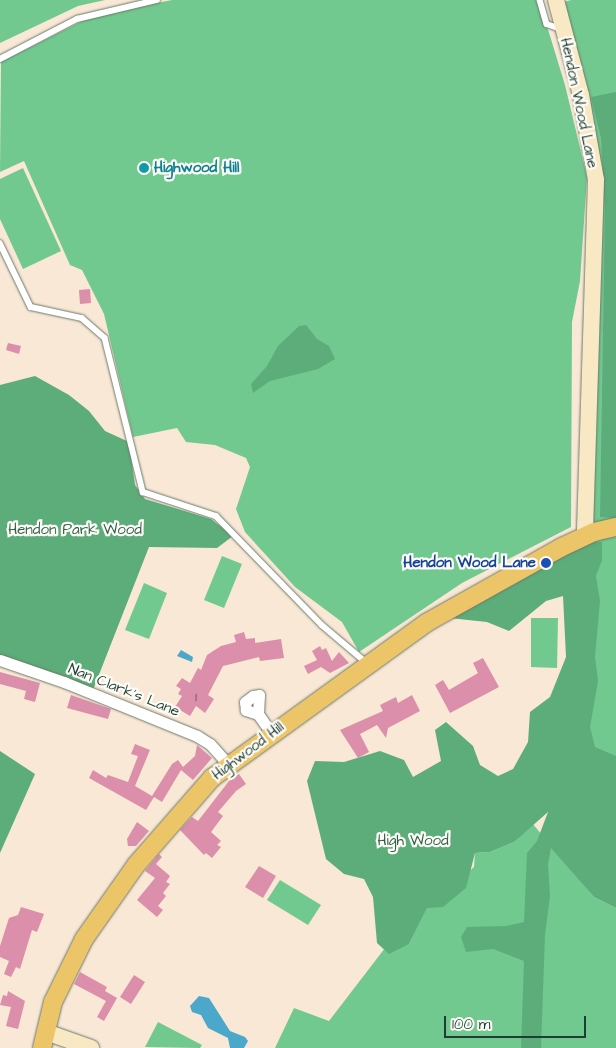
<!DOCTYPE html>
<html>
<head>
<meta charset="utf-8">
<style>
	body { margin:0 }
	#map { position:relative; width:616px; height:1048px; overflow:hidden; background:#f8e8d5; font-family:"Architects Daughter",sans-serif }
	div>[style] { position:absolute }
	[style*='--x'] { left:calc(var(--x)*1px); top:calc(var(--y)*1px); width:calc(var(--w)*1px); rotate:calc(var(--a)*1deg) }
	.green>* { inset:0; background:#71c98f }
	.forest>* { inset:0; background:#5cad7a }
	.water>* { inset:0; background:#4ca8ca }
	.building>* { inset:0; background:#db8fab }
	.roads { filter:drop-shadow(0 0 1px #6b796c) drop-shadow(0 0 1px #6b796c) }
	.lane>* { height:5.5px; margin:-2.75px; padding:0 2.75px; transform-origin:2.75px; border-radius:2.75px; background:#fff }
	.street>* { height:11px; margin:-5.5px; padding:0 5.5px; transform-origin:5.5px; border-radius:5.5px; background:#fff }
	.secondary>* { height:16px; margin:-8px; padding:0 8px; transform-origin:8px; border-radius:8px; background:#f8e8c3 }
	.primary>* { height:18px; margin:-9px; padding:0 9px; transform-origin:9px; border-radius:9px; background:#edc569 }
	.dots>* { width:14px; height:14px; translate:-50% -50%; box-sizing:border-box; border:2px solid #fdfcf7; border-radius:50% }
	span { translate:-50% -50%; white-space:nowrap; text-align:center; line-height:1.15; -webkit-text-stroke:4.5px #fdfcf7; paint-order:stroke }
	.number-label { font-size:12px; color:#4e5252 }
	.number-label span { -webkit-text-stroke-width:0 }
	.street-label { font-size:15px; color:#1f3d34 }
	.culture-label { font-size:15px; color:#0d838f; font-weight:700 }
	.left { translate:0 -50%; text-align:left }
	.park-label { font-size:15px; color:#34604b }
	.transit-label { font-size:15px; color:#164399; font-weight:700 }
	.right { translate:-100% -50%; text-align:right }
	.scale { position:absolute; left:444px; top:1016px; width:142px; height:22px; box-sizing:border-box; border:2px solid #1f3d34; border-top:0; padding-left:6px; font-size:15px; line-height:18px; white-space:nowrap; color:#1f3d34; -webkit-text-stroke:4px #fdfcf7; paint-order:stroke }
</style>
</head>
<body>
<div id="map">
	<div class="green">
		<div style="clip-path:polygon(0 0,105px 0,78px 6px,0 43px)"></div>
		<div style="clip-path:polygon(172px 0,539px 0,565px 85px,587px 177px,580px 281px,572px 322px,571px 527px,462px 583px,359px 652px,342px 622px,295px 587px,245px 532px,236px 509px,250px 467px,246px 458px,215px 445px,186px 442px,177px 428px,133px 437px,104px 314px,82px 270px,70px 265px,24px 161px,0 172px,1px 62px,92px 16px)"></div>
		<div style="clip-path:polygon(571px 0,616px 0,616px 883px,573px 785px,596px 180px,557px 4px)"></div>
		<div style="clip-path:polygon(23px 168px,61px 251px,23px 269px,0 219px,0 179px)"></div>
		<div style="clip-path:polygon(222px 556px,242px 564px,224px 608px,204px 600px)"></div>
		<div style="clip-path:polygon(144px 583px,167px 593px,149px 639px,125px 630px)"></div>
		<div style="clip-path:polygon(531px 618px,558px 618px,557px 668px,531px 667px)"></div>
		<div style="clip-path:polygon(532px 823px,594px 897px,616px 908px,616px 1048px,275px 1048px,294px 1008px,329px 1021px,385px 948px,409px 944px,427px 907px,474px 867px,475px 853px,490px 852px,514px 842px)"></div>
		<div style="clip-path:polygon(280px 880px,321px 905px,308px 925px,267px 900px)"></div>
		<div style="clip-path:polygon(158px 1022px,202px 1045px,200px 1048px,145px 1047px)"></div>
	</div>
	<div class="forest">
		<div style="clip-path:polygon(616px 92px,616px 518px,600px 517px,605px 210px,601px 138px,591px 97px)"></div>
		<div style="clip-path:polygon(306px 325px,317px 339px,329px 346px,335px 359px,318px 369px,270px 381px,253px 393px,251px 384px,267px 366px,278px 346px,299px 326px)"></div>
		<div style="clip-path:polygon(35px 376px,69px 395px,89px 411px,105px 431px,129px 442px,135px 485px,145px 499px,211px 519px,233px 536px,217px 548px,149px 547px,91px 695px,0 660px,0 385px)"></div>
		<div style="clip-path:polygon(580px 542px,602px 542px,602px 560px,596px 576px,600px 601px,595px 657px,598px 681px,590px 727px,595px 747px,616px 756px,616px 908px,594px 897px,551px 848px,548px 864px,550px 896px,545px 935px,541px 1048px,521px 1048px,524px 961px,493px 949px,466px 952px,461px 937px,467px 927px,506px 926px,524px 922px,527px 853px,537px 841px,548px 812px,514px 842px,490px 852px,475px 853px,466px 888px,443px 907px,427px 908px,409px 944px,389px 954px,377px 943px,373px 897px,364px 879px,344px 874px,326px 859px,307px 781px,315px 761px,344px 762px,380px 751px,404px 760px,413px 777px,441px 761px,435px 730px,446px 722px,473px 746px,480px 765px,498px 776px,513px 769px,528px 742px,530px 712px,550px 697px,566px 657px,563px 596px,546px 601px,509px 631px,487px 622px,449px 618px)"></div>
		<div style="clip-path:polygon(0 751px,35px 774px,0 853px)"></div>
	</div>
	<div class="water">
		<div style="clip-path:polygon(181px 650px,193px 657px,192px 662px,177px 656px)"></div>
		<div style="clip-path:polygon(199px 996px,209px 998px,230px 1031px,245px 1037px,248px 1041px,244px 1048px,230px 1048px,228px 1038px,208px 1028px,201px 1015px,192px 1012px,190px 1006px)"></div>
	</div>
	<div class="building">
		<div style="clip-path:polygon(90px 289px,91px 303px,80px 304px,79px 290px)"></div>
		<div style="clip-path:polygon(8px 343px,21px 346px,19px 354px,6px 350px)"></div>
		<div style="clip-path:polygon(244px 632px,246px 639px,255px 638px,255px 643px,281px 639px,284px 658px,260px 661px,259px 657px,223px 666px,208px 695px,214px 699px,205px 713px,196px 706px,190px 716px,175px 707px,182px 696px,178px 694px,181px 689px,176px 686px,182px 678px,190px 683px,198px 668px,201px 670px,207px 655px,221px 646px,236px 642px,234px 635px)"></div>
		<div style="clip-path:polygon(320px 646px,322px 650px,326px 648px,332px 661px,339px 652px,349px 663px,330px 673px,321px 667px,308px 674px,304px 666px,317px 660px,312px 651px)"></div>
		<div style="clip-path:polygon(483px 658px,499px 687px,450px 713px,435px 685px,443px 680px,449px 690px,478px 673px,473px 663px)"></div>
		<div style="clip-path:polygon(0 672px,40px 683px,35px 702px,24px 699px,26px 691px,0 684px)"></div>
		<div style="clip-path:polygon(71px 695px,111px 709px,108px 719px,67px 708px)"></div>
		<div style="clip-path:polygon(412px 695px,420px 711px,388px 728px,386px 738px,377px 725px,360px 734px,369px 752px,358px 758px,340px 730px,383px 711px,380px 705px,396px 697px,398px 703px)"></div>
		<div style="clip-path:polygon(135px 744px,150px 750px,135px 786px,152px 796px,172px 764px,178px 760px,183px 767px,195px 756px,197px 745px,212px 758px,193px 780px,181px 770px,162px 802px,154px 797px,146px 810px,89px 778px,93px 770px,106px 778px,108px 775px,128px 782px,138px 756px,131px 754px)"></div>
		<div style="clip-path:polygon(239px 774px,246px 784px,236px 791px,218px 812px,223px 816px,211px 832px,221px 841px,217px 845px,221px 847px,212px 858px,206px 853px,204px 855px,180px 830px,192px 817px,198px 821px,229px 781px)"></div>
		<div style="clip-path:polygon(137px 822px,149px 831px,136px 846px,128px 846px,127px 839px)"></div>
		<div style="clip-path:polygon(159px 854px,162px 857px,156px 864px,170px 876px,166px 882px,170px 884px,163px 893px,166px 896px,158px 906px,163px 910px,157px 917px,137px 900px,155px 878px,145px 871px)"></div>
		<div style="clip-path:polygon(259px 866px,276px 876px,263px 898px,245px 887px)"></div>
		<div style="clip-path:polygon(21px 907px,44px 914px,37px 932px,32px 930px,20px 969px,16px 967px,11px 977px,4px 974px,9px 961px,0 957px,0 946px,9px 918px,18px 915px)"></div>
		<div style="clip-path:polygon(80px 972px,107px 987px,105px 991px,117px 998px,104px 1021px,97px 1017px,106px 1001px,74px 984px)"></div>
		<div style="clip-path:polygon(134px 975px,145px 982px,131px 1004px,120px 997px)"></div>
		<div style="clip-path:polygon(8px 991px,25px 1001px,18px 1029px,6px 1026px,11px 1007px,0 1005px,3px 995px,7px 996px)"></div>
	</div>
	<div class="roads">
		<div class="lane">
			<div style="--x:540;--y:0;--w:25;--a:74"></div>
			<div style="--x:547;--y:24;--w:15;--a:20"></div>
			<div style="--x:0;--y:59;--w:87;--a:-27.5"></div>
			<div style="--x:77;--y:19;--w:82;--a:-13.4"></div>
			<div style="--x:0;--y:243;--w:71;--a:64.2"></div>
			<div style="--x:31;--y:307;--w:52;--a:12.2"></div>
			<div style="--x:82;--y:318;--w:30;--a:41"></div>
			<div style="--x:105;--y:338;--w:159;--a:76.1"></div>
			<div style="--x:143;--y:492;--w:77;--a:18.2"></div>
			<div style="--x:216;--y:516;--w:152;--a:45.8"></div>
			<div style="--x:322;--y:625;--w:59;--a:40.2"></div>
		</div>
		<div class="street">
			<div style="--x:0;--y:660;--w:68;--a:19"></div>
			<div style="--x:64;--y:682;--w:144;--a:22.1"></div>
			<div style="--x:197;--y:736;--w:15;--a:32"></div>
			<div style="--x:210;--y:744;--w:27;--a:48"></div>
			<div style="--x:258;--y:714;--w:13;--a:-162"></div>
			<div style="--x:246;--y:710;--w:8;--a:-97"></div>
			<div style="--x:245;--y:702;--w:10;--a:-37"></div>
			<div style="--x:253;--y:696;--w:6;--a:-9"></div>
			<div style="--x:259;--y:695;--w:19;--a:93"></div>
			<div style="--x:258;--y:714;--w:24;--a:55"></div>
		</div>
		<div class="secondary">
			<div style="--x:556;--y:0;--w:98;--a:75.3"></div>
			<div style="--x:581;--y:95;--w:86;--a:80"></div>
			<div style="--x:596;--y:180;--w:356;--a:91.8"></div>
			<div style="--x:46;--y:1032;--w:48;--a:19.6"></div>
		</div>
		<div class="primary">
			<div style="--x:42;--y:1048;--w:47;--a:-76.6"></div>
			<div style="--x:53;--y:1002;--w:70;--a:-63.8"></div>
			<div style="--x:84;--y:939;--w:90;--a:-54.9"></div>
			<div style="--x:136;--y:865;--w:116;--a:-48.9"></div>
			<div style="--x:212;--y:778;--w:264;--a:-35.9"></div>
			<div style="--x:426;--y:623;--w:156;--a:-29.2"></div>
			<div style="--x:562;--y:547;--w:35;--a:-25"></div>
			<div style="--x:594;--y:532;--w:23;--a:-13"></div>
		</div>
	</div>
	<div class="dots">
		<div style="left:144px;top:168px;background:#0f9aa8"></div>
		<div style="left:546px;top:563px;background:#1a4fb4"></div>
	</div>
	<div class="number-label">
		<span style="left:196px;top:698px">1</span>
	</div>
	<div class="street-label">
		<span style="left:579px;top:103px;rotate:78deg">Hendon Wood Lane</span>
		<span style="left:124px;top:690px;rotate:22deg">Nan Clark's Lane</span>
		<span style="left:248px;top:751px;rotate:-37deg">Highwood Hill</span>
	</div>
	<div class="culture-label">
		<span class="left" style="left:154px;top:168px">Highwood Hill</span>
	</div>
	<div class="park-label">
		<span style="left:75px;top:530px">Hendon Park Wood</span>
		<span style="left:413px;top:841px">High Wood</span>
	</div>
	<div class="transit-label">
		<span class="right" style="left:536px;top:563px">Hendon Wood Lane</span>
	</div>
	<div class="scale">100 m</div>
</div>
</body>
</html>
